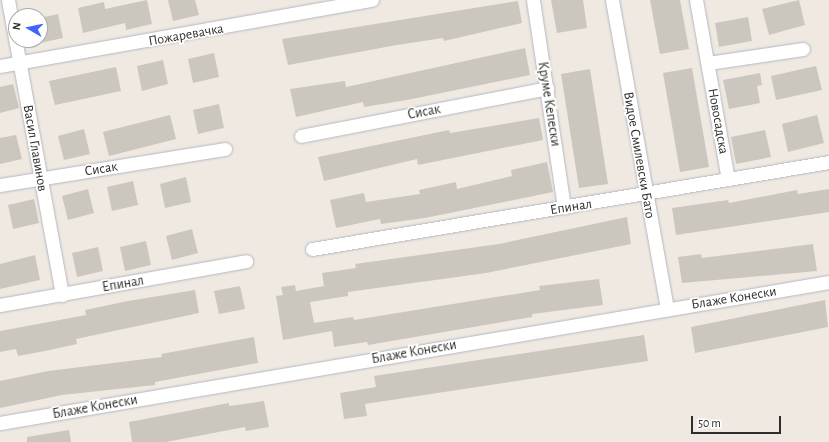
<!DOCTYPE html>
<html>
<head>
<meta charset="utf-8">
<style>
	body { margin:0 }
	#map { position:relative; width:829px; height:442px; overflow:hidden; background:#efe9e1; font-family:"Alegreya Sans",sans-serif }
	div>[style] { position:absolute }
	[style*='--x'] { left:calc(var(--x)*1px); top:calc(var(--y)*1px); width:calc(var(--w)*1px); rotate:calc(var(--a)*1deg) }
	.building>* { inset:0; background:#cbc7bf }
	.roads { filter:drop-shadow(0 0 1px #b4b7c1) drop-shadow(0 0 1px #b4b7c1) }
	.street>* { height:13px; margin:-6.5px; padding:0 6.5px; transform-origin:6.5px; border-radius:6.5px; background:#fff }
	span { translate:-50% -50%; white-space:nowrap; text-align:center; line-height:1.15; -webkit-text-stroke:3.5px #fff; paint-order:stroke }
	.street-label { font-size:14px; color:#2e2e2e }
	.north { position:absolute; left:8px; top:8px; width:40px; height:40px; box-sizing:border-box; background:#fff; border:1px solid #ababab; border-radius:50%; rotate:279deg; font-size:11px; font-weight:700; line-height:16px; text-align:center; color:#2e2e2e }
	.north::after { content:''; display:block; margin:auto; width:14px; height:18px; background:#4264fb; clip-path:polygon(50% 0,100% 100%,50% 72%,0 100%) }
	.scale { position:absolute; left:691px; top:416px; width:90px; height:18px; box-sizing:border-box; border:2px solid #2e2e2e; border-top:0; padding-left:5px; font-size:12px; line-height:14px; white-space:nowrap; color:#2e2e2e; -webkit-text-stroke:3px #fff; paint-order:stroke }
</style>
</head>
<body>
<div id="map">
	<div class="building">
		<div style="clip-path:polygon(147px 0,152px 24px,126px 30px,125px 23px,83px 33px,78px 8px,104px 2px,105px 9px)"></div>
		<div style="clip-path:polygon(168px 0,195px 0,199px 15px,173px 21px)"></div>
		<div style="clip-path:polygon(551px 0,583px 0,587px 28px,557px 33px)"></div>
		<div style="clip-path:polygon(650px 0,680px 0,689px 49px,660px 54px)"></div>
		<div style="clip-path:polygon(799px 0,805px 25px,769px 35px,762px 9px)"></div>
		<div style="clip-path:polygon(518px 1px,522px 23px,444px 41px,443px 38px,397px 45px,288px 65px,282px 39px)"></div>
		<div style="clip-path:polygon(58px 14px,63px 38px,40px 43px,40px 18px)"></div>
		<div style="clip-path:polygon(748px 17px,752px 41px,719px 47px,715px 23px)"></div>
		<div style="clip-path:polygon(525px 48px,530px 75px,407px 100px,364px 107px,363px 102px,296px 117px,290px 89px,345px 81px,346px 87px)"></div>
		<div style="clip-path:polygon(214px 53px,219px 77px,193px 83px,188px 59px)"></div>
		<div style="clip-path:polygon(163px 60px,168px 84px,142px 91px,137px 66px)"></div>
		<div style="clip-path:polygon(816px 66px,822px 90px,776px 100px,771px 76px)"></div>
		<div style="clip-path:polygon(116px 67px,121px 91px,55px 105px,49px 81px)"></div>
		<div style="clip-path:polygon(692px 68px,709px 167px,680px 172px,663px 73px)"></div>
		<div style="clip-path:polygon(590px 69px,608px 184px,579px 188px,561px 74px)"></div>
		<div style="clip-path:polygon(760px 73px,762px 85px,757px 86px,760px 103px,729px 109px,723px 80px)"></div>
		<div style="clip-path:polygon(13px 84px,19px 108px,0 113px,0 87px)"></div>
		<div style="clip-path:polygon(219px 104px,224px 128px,198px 134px,193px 110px)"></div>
		<div style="clip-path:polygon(170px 115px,176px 139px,109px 156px,103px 132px)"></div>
		<div style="clip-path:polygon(817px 115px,824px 143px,788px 152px,782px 124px)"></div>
		<div style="clip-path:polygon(539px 118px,543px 140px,418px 165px,417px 159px,324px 181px,318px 157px,449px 130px,450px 133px)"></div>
		<div style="clip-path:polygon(84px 129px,90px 154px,64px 160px,58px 136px)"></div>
		<div style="clip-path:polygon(765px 130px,771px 157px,736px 164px,731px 137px)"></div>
		<div style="clip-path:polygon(16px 135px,22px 159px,0 164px,0 138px)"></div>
		<div style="clip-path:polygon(547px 162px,553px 192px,425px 218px,381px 224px,380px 219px,336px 228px,330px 200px,364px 193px,366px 202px,420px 194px,419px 190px,456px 182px,457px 189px,512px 176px,511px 170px)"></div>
		<div style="clip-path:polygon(186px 177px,191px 202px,165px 208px,160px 184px)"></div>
		<div style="clip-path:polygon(133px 181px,138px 205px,112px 211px,107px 187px)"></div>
		<div style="clip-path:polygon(88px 189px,94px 213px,68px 220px,62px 196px)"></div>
		<div style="clip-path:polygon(829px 189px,829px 212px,676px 235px,672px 208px,728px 200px,729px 203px,797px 190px,798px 194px)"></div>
		<div style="clip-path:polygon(34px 199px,39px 223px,13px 229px,8px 205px)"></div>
		<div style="clip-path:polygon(627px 217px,631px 244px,486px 273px,348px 292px,348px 296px,310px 302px,314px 323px,353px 317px,354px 320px,540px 290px,539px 286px,599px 279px,603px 305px,532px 314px,532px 317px,368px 345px,367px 342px,334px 347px,332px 331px,283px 340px,276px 296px,283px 295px,281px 287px,295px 285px,296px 291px,324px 286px,322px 273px,356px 268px,355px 264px,499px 244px)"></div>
		<div style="clip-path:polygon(192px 229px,198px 253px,172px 260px,166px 236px)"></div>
		<div style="clip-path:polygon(146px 241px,151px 265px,125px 271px,120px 247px)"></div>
		<div style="clip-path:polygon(813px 244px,817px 271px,682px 283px,678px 257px,701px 254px,702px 258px)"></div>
		<div style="clip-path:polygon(98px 247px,103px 271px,77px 277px,72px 253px)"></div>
		<div style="clip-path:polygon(35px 255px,40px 280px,0 289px,0 264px)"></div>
		<div style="clip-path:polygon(240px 286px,245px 309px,219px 314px,214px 291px)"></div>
		<div style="clip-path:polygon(195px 290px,199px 313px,76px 339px,77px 344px,45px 351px,18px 356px,16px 349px,0 352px,0 331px,86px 315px,85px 310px,128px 301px)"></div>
		<div style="clip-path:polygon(825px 300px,828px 327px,695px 353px,691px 327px)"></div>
		<div style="clip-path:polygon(644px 335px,648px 361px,365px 404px,367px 416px,344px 419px,340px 393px,376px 387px,374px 376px)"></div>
		<div style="clip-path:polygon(254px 337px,258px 363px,155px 382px,155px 385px,62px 395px,0 408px,0 381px,48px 371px,162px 357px,161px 354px)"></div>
		<div style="clip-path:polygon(264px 401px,269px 427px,246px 431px,245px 427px,166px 442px,132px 442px,129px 422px,229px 403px,229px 406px)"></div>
		<div style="clip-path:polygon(69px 430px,71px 442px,27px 442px,27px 437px)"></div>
	</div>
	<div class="roads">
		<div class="street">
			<div style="--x:8;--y:0;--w:300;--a:79.6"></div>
			<div style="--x:533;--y:0;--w:210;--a:81.5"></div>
			<div style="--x:612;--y:0;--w:314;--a:79.9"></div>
			<div style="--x:696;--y:0;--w:182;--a:79.9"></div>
			<div style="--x:708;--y:63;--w:96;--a:-8.4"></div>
			<div style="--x:0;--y:66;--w:378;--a:-10.1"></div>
			<div style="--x:301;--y:136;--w:251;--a:-11"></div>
			<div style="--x:0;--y:185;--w:228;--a:-9.1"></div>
			<div style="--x:312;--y:249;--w:524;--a:-9.55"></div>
			<div style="--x:0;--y:305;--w:250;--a:-10.1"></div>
			<div style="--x:0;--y:423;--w:841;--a:-9.65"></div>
		</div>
	</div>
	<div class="street-label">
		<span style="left:186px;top:35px;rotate:-10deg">Пожаревачка</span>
		<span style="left:549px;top:104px;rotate:81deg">Круме Кепески</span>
		<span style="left:424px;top:112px;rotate:-11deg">Сисак</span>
		<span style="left:718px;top:121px;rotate:80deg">Новосадска</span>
		<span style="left:35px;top:148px;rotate:80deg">Васил Главинов</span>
		<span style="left:639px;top:155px;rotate:80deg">Видое Смилевски Бато</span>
		<span style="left:101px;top:169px;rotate:-9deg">Сисак</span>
		<span style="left:571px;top:207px;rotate:-9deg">Епинал</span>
		<span style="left:123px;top:284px;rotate:-10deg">Епинал</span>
		<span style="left:734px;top:298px;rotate:-9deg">Блаже Конески</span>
		<span style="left:414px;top:352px;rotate:-10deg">Блаже Конески</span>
		<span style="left:95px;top:407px;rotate:-10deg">Блаже Конески</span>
	</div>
	<div class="north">N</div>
	<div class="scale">50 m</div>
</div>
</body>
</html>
